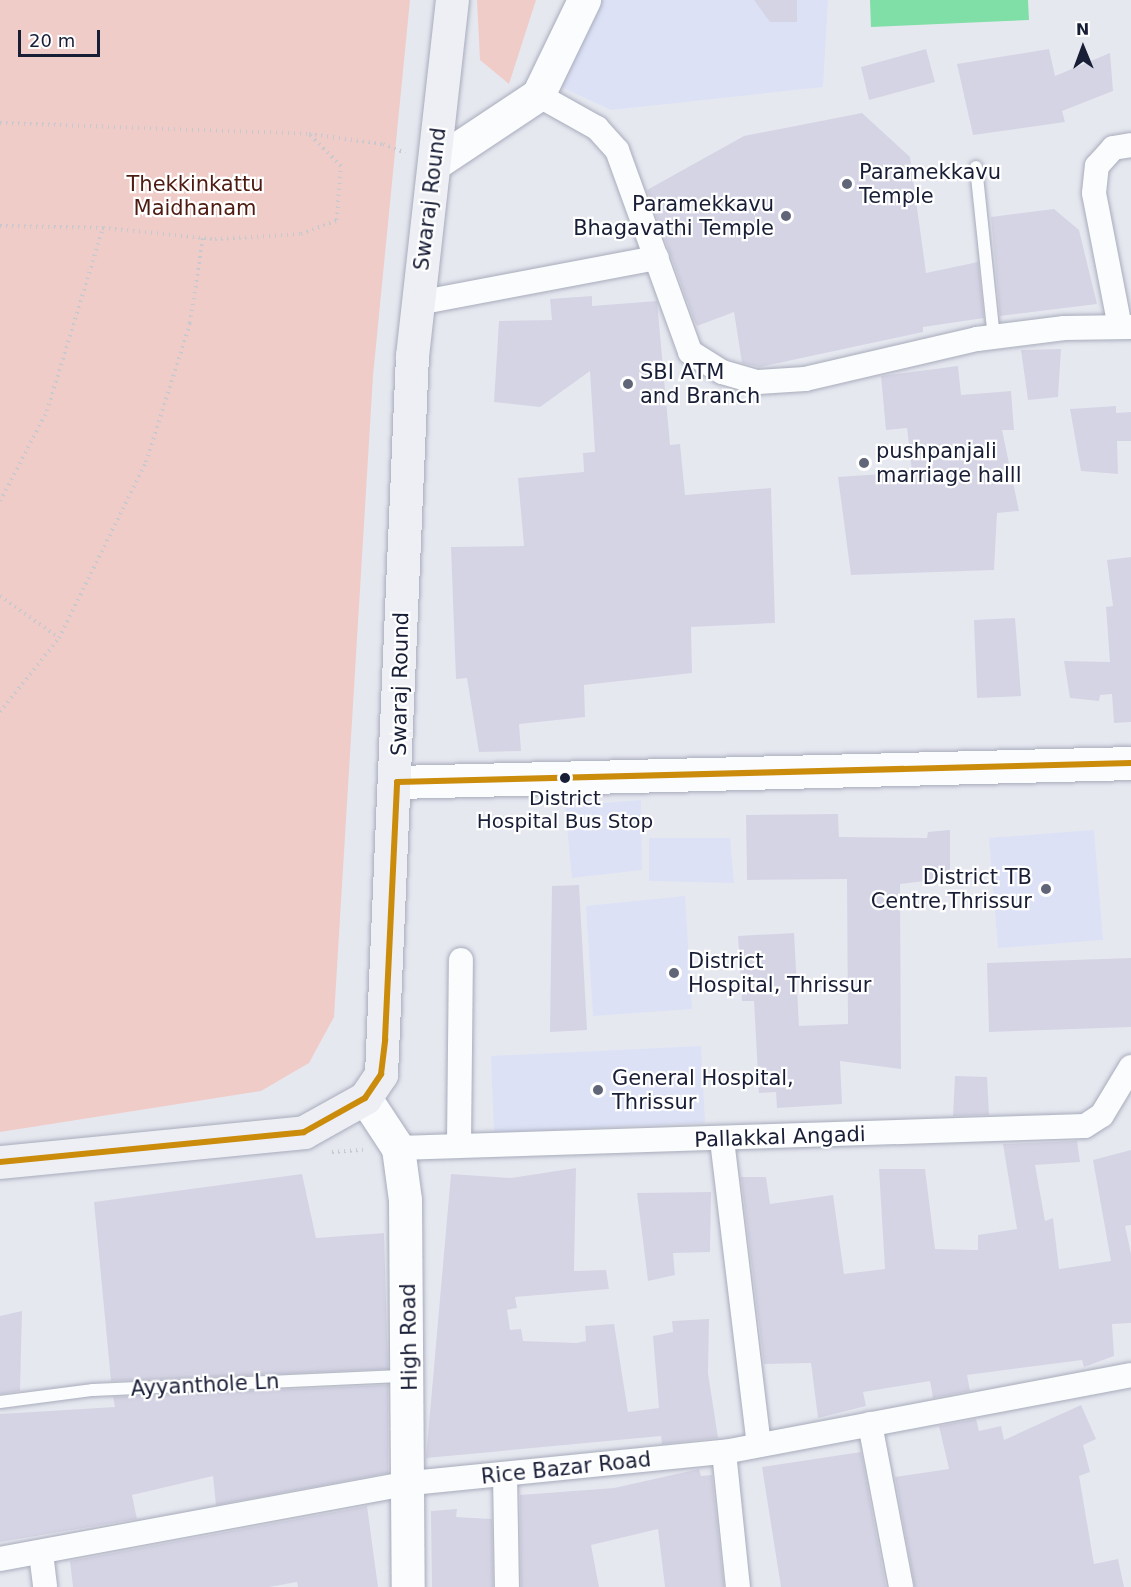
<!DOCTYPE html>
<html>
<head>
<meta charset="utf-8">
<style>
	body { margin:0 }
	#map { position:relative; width:1131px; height:1587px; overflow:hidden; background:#e6e8f0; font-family:"DejaVu Sans",sans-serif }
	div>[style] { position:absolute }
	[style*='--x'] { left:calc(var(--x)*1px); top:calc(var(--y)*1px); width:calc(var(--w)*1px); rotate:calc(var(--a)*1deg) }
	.built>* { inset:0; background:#dce1f6 }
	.green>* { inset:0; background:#f0ccc8 }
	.water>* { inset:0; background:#80dfa6 }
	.building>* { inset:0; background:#d5d4e5 }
	.path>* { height:4px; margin-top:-2px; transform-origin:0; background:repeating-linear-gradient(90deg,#c8c9ce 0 1.5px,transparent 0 6px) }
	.roads { filter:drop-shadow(0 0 2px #a8acbb) drop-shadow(0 0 2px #a8acbb) }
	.service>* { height:12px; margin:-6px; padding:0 6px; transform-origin:6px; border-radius:6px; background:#fbfcfd }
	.minor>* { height:24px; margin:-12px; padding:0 12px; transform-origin:12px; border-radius:12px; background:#fbfcfd }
	.secondary>* { height:33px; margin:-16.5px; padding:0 16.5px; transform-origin:16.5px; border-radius:16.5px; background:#fbfcfd }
	.primary>* { height:33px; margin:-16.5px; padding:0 16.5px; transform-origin:16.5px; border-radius:16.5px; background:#edeff4 }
	.bus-1>* { height:6px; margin:-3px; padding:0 3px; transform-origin:3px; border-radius:3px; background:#cb8b0b }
	.dots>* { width:16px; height:16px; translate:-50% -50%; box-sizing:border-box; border:3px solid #fff; border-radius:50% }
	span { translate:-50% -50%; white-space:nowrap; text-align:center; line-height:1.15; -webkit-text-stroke:4.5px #fff; paint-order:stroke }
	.bus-label { font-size:20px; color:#191e37 }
	.poi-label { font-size:21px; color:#191e37 }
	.left { translate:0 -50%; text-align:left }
	.right { translate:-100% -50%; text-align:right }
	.park-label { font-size:21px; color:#4d1b11 }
	.street-label { font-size:21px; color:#191e37 }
	.north { position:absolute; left:1053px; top:18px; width:60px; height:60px; -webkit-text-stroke:4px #fff; paint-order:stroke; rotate:359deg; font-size:16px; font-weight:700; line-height:24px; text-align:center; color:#191e37 }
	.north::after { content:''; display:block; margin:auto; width:21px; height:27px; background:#191e37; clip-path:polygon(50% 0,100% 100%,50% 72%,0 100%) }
	.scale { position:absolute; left:18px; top:30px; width:82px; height:27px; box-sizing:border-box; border:3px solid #191e37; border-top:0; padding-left:8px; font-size:18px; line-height:21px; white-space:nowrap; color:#191e37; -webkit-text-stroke:4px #fff; paint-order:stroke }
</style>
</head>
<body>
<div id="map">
	<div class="built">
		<div style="clip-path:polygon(599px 0,828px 0,823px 87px,611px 110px,559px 86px)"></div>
		<div style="clip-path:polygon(641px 800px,642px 870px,572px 878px,565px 806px)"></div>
		<div style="clip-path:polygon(1094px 830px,1103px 940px,998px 948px,989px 838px)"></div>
		<div style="clip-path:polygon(649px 838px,730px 838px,734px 883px,649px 881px)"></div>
		<div style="clip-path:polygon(685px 896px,692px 1009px,593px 1016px,586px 906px)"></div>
		<div style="clip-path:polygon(701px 1046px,705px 1123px,494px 1133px,491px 1056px)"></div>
	</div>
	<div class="green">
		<div style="clip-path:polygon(0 0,410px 0,373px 376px,334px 1017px,309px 1063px,261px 1091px,0 1132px)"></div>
		<div style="clip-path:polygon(477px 0,536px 0,509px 84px,480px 60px)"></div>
	</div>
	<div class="water">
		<div style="clip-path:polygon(870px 0,1028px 0,1029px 20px,871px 27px)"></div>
	</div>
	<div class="building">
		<div style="clip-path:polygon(754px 0,797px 0,797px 22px,770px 22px)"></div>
		<div style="clip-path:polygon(926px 49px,935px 82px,869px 100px,861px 67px)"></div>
		<div style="clip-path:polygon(1049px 49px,1055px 76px,1110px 53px,1113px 91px,1062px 111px,1065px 122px,973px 135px,957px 64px)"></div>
		<div style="clip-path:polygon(862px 113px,910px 157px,926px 273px,978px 262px,984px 318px,923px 327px,923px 332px,760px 367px,742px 363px,734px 312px,697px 326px,694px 320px,647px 190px,744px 136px)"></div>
		<div style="clip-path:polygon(1054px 209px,1079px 230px,1097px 304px,1000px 316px,991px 217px)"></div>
		<div style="clip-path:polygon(592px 296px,592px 306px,657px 301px,670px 445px,680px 444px,685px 495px,771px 488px,775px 623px,691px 627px,692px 673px,584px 685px,585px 717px,519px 724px,521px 751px,479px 752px,467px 678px,456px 679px,451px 547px,524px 546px,518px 478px,584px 472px,583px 453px,595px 452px,590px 371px,540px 407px,494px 402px,499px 321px,552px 320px,550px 299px)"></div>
		<div style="clip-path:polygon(1061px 349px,1058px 397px,1028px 400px,1021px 350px)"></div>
		<div style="clip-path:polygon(958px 366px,961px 395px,1011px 391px,1014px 430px,1002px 430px,1019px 511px,997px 513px,994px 570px,851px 575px,838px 477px,912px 472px,907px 428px,886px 430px,881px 376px)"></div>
		<div style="clip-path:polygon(1116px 406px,1116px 413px,1131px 412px,1131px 441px,1117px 441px,1118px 474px,1081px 471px,1070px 409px)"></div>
		<div style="clip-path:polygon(1131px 557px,1131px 722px,1114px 723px,1112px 694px,1100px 695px,1099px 701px,1070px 698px,1064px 661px,1110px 662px,1106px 607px,1113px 606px,1107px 560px)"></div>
		<div style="clip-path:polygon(1015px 618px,1021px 696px,977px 698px,974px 620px)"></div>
		<div style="clip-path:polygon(838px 814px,839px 837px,927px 838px,928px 832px,950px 830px,950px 878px,900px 884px,901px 1069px,840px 1061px,842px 1104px,777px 1108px,776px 1092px,759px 1093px,754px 1001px,742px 1001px,738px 936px,794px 933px,799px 1026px,848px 1024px,847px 879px,747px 880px,746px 815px)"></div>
		<div style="clip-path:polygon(579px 885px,587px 1030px,550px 1032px,552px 886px)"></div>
		<div style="clip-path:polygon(1131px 958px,1131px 1027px,989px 1032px,987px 963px)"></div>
		<div style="clip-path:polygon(955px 1076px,987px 1077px,989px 1115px,953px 1116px)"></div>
		<div style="clip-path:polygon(1077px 1141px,1080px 1162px,1035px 1165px,1045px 1221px,1053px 1218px,1059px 1269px,1111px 1261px,1093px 1160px,1131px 1150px,1131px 1225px,1125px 1226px,1131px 1254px,1131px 1323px,1112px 1324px,1114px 1356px,1084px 1367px,1082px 1360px,967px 1375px,970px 1391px,933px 1398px,930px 1381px,863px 1392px,866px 1406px,818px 1418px,811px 1363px,764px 1364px,741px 1177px,766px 1177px,770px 1204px,833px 1195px,844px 1274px,885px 1269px,879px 1169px,925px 1169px,935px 1249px,978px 1250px,978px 1235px,1017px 1229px,1003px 1144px)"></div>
		<div style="clip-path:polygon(576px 1168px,574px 1271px,606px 1270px,609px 1289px,515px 1297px,517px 1308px,507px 1310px,510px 1330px,521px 1329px,523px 1341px,577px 1343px,586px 1341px,585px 1326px,614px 1324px,628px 1412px,659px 1408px,653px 1336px,673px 1332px,672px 1321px,709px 1319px,708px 1373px,718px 1438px,662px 1444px,661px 1436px,426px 1458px,451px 1174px,511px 1178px)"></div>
		<div style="clip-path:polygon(302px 1174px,316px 1238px,384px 1233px,388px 1369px,111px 1381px,94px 1202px)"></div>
		<div style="clip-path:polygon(711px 1192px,710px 1252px,673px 1253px,675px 1275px,648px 1281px,637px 1193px)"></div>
		<div style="clip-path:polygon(22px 1311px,20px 1391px,0 1394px,0 1316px)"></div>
		<div style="clip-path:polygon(388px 1385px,388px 1473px,216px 1505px,213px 1476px,132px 1495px,137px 1519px,0 1542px,0 1414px,115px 1407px,113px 1397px)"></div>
		<div style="clip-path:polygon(1081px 1405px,1096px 1439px,1083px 1445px,1090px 1472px,1079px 1476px,1094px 1564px,1118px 1559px,1124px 1587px,915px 1587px,895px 1477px,949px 1469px,939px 1426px,976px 1419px,979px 1431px,1001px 1426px,1004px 1440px)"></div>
		<div style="clip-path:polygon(861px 1452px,886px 1587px,781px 1587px,762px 1467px)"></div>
		<div style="clip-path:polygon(699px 1469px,701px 1476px,712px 1475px,724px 1587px,665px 1587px,658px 1529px,591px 1545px,599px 1587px,521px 1587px,520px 1495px,614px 1488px)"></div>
		<div style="clip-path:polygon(367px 1506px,378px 1587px,298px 1587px,297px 1582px,269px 1587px,73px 1587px,70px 1561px)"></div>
		<div style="clip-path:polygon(457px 1509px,456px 1517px,492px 1519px,493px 1587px,432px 1587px,431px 1511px)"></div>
	</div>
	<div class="path">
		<div style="--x:0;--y:123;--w:309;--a:2"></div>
		<div style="--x:309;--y:134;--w:75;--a:7.7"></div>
		<div style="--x:383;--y:144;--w:24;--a:22"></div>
		<div style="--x:0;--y:226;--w:103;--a:1.1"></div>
		<div style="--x:103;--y:228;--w:113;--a:5.6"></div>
		<div style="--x:215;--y:239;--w:86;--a:-3.3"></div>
		<div style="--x:301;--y:234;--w:39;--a:-21"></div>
		<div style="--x:337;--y:220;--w:54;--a:-85.8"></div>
		<div style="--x:341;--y:166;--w:45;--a:-135"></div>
		<div style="--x:0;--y:501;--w:102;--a:-62.4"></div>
		<div style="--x:47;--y:411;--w:191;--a:-73"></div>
		<div style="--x:0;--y:596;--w:72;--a:35.4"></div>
		<div style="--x:0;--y:712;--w:95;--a:-51.4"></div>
		<div style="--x:59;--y:638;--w:196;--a:-63.7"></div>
		<div style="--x:146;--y:462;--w:146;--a:-72.4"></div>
		<div style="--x:190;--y:323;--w:87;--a:-81.4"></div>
		<div style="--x:332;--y:1152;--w:31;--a:-4"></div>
	</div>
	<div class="roads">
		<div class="service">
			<div style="--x:976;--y:167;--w:171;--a:84"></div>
			<div style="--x:0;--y:1402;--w:94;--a:-7.4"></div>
			<div style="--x:93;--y:1390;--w:313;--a:-2.6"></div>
		</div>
		<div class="minor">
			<div style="--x:538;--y:95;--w:68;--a:29.2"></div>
			<div style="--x:597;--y:128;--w:30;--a:48"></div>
			<div style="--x:617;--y:150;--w:215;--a:70.1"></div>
			<div style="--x:690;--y:352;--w:38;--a:32"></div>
			<div style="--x:722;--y:372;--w:37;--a:16"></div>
			<div style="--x:758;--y:382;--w:47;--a:-3.7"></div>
			<div style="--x:805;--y:379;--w:177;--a:-13.1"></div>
			<div style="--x:977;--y:339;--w:88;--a:-7.2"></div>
			<div style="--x:1064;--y:328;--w:67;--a:-0.9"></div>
			<div style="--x:418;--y:303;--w:243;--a:-10.7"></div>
			<div style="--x:1120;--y:327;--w:136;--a:-101"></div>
			<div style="--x:1094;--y:193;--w:27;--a:-84"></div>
			<div style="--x:1097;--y:166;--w:24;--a:-48"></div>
			<div style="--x:1113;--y:148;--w:18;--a:-9"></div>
			<div style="--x:722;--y:1140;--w:307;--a:83.1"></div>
			<div style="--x:459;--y:1143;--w:183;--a:-89.4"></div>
			<div style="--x:398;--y:1148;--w:687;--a:-1.83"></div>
			<div style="--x:1085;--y:1126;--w:20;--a:-33"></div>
			<div style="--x:1102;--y:1115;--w:56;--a:-58.9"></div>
			<div style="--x:870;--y:1424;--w:166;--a:79.2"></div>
			<div style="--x:724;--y:1452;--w:136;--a:84.1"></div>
			<div style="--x:505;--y:1475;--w:112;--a:89"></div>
			<div style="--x:41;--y:1553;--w:34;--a:83"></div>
			<div style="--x:0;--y:1559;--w:418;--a:-10.5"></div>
			<div style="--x:411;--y:1483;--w:315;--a:-5.7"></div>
			<div style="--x:724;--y:1452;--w:414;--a:-10.7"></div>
		</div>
		<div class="secondary">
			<div style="--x:434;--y:164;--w:125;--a:-33.6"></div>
			<div style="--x:538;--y:95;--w:106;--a:-64.2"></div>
			<div style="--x:397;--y:782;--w:734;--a:-1.48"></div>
			<div style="--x:365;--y:1098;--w:60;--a:56.6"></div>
			<div style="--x:398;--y:1148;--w:52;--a:82.3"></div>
			<div style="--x:405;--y:1200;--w:387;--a:89.6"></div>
		</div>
		<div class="primary">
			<div style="--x:0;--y:1162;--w:305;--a:-5.6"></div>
			<div style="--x:304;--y:1132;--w:70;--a:-29.1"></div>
			<div style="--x:365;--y:1098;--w:29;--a:-56"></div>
			<div style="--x:381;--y:1074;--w:719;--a:-87.53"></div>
			<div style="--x:412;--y:356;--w:358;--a:-83.6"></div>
		</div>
	</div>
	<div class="bus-1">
		<div style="--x:0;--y:1162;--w:305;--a:-5.6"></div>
		<div style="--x:304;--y:1132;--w:70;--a:-29.1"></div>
		<div style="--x:365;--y:1098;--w:29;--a:-56"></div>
		<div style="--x:381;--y:1074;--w:35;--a:-83"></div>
		<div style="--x:385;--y:1039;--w:257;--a:-87.3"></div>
		<div style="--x:397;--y:782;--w:734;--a:-1.48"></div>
	</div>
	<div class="dots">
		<div style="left:847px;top:184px;background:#616578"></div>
		<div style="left:786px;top:216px;background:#616578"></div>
		<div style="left:628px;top:384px;background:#616578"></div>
		<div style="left:864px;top:463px;background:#616578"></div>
		<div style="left:565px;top:778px;background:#191e37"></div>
		<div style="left:1046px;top:889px;background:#616578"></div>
		<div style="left:674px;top:973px;background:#616578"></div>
		<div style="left:598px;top:1090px;background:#616578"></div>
	</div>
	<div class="bus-label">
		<span style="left:565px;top:810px">District<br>Hospital Bus Stop</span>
	</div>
	<div class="poi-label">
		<span class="left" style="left:859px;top:184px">Paramekkavu<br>Temple</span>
		<span class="right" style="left:774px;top:216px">Paramekkavu<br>Bhagavathi Temple</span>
		<span class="left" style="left:640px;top:384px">SBI ATM<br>and Branch</span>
		<span class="left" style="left:876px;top:463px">pushpanjali<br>marriage halll</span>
		<span class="right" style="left:1032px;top:889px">District TB<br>Centre,Thrissur</span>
		<span class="left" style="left:688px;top:973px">District<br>Hospital, Thrissur</span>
		<span class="left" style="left:612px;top:1090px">General Hospital,<br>Thrissur</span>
	</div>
	<div class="park-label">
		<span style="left:195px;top:196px">Thekkinkattu<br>Maidhanam</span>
	</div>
	<div class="street-label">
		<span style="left:430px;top:199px;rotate:-83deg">Swaraj Round</span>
		<span style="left:400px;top:684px;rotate:-89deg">Swaraj Round</span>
		<span style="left:780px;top:1137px;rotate:-2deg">Pallakkal Angadi</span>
		<span style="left:409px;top:1337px;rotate:-91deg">High Road</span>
		<span style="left:205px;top:1385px;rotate:-3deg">Ayyanthole Ln</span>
		<span style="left:566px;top:1468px;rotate:-6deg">Rice Bazar Road</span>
	</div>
	<div class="north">N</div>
	<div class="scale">20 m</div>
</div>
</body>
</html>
